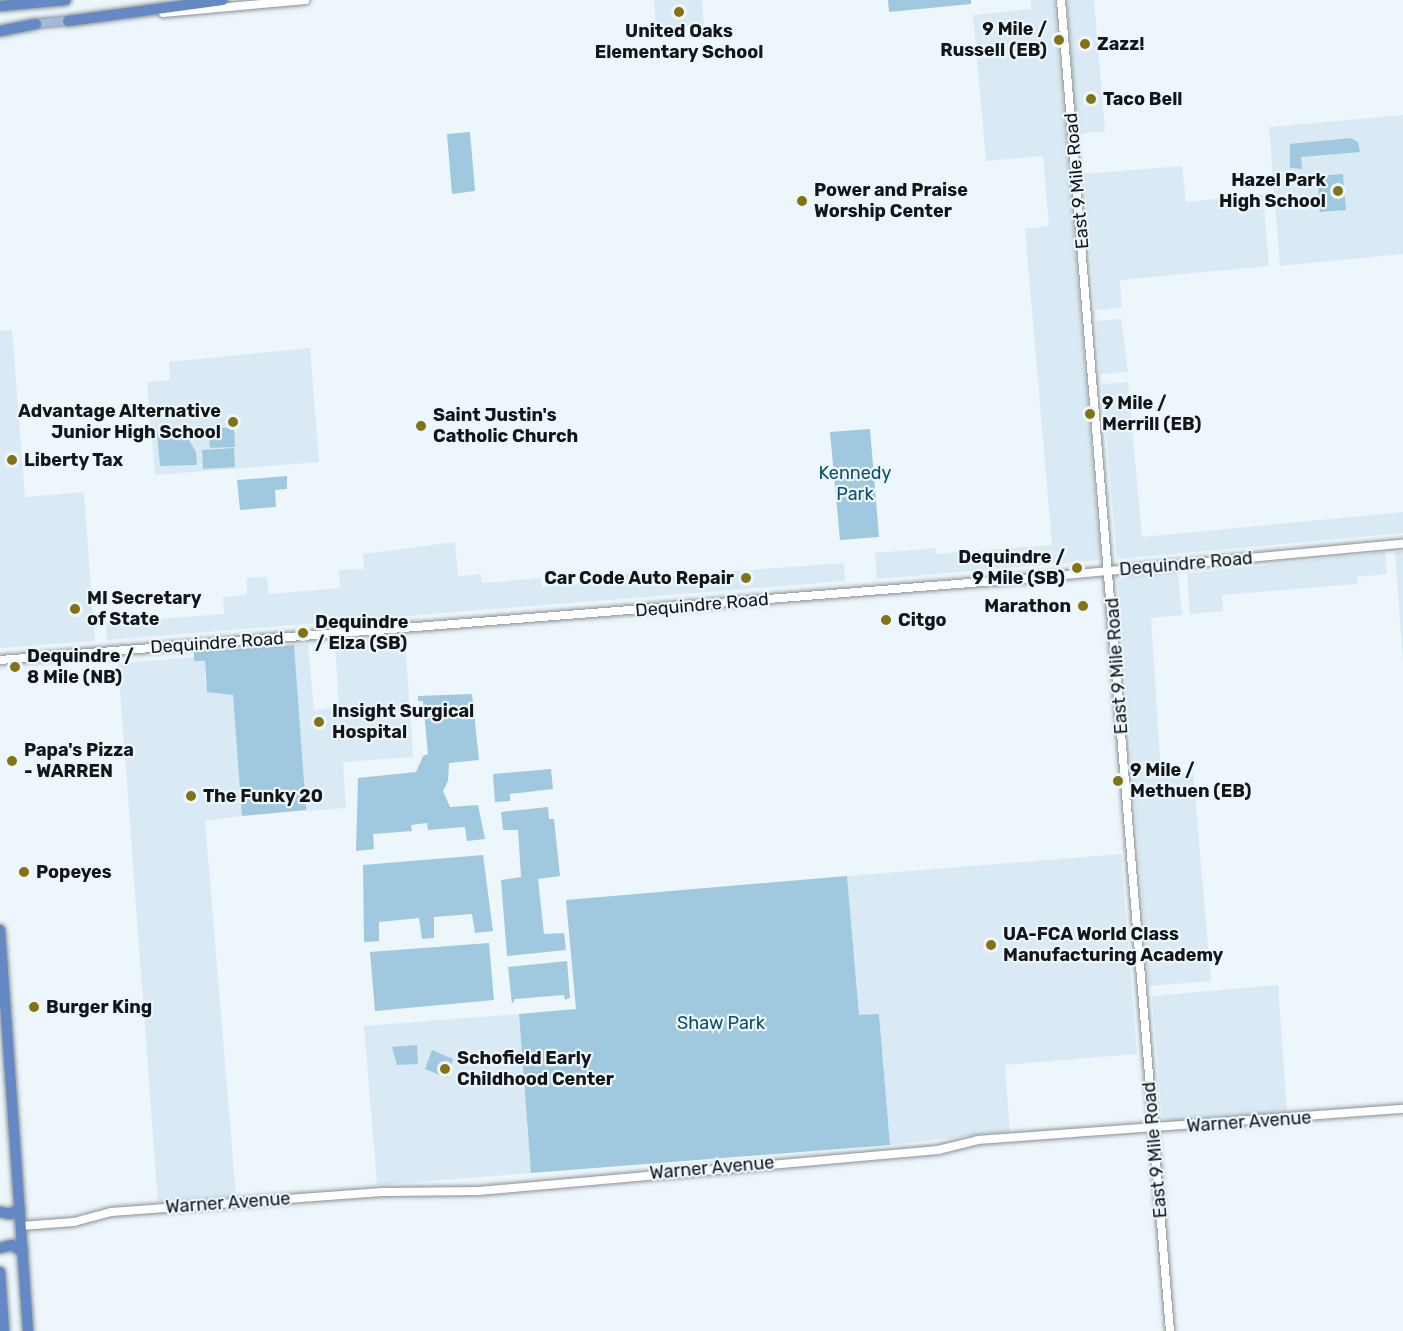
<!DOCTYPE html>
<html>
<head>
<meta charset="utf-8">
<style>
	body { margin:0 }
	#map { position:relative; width:1403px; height:1331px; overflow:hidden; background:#ecf6fb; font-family:Rubik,sans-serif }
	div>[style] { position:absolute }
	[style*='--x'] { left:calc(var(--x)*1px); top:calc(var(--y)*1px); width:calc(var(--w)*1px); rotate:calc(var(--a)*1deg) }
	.built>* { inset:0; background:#d9eaf4 }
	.green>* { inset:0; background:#a0c8de }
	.roads { filter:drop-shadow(0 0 2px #889196) drop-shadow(0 0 2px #889196) }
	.secondary>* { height:8px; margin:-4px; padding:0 4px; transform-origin:4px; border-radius:4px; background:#fff }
	.primary>* { height:8px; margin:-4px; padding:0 4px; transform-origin:4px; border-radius:4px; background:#a2b8dc }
	.highway>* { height:10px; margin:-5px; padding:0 5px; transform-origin:5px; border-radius:5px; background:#6489c5 }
	.dots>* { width:16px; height:16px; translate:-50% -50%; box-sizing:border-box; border:3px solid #ecf6fb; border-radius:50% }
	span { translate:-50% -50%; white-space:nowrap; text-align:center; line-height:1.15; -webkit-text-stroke:4.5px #ecf6fb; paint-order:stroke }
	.poi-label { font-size:18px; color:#131618; font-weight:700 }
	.right { translate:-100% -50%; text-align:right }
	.left { translate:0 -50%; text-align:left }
	.street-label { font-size:18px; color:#131618 }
	.park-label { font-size:18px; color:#0b4e6b }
</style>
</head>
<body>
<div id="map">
	<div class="built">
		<div style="clip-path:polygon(654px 0,702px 0,704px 25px,656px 29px)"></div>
		<div style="clip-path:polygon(1031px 0,1054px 0,1101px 560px,877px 579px,875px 553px,935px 548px,936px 554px,1052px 545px,1025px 229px,1049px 226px,1043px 156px,986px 161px,973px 15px,1031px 9px)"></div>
		<div style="clip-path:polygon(1067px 0,1094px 0,1105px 131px,1077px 134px)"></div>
		<div style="clip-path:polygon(1403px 115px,1403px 254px,1280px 266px,1269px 127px)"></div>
		<div style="clip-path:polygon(1182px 166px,1186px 202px,1263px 194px,1269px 266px,1120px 280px,1122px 308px,1095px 310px,1084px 174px)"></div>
		<div style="clip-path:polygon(1121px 319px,1128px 372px,1100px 374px,1096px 321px)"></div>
		<div style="clip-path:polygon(12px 330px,25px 497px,84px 492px,95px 641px,0 648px,0 331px)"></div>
		<div style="clip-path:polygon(310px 348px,319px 462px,155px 475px,147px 382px,170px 380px,169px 362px)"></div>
		<div style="clip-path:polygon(1128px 382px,1142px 537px,1403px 512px,1403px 533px,1117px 559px,1102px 384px)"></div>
		<div style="clip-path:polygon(455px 542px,458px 576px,481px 574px,482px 583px,541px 578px,542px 587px,609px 581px,609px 575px,632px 573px,643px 578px,844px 563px,845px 581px,107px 640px,106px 623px,224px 614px,223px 597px,247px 595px,246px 578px,267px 577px,269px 594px,340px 588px,339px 570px,364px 569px,363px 554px)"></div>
		<div style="clip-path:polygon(1403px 551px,1403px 662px,1395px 552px)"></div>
		<div style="clip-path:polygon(1385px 552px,1387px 574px,1357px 577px,1357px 584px,1222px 595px,1223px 611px,1190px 614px,1187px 574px)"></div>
		<div style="clip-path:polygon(1178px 572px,1182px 615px,1151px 618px,1161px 774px,1193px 772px,1211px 981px,1149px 986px,1118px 581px,1126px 577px)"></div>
		<div style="clip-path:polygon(405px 638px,413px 757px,343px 762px,346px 808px,305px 811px,293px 645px,308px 644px,314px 710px,339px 708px,335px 643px)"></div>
		<div style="clip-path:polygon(195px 657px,205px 660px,205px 686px,233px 695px,240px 773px,242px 816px,205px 821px,236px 1196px,158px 1203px,118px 663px)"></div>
		<div style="clip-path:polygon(1121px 854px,1137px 1054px,1005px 1065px,1010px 1131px,890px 1145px,879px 1014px,859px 1016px,847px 876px)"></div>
		<div style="clip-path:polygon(1278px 985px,1287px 1114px,1184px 1124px,1162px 1118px,1152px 996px)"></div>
		<div style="clip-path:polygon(519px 1014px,531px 1173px,377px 1185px,364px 1026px)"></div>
	</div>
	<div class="green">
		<div style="clip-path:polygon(888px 0,971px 0,971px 4px,889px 12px)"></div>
		<div style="clip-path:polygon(470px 132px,475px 191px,452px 194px,447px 134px)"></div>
		<div style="clip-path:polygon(1351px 138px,1358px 142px,1360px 152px,1301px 157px,1302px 169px,1290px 168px,1290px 144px)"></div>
		<div style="clip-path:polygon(1343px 174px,1346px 210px,1320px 212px,1317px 176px)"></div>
		<div style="clip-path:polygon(234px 427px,235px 447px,210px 448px,208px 429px)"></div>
		<div style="clip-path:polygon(870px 429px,879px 537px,840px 540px,830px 432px)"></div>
		<div style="clip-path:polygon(168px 431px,189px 440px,196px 452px,197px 465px,160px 466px,157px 433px)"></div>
		<div style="clip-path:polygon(234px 448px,235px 467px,203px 469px,202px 450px)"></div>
		<div style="clip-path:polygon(287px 476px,287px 489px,275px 490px,276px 507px,240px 510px,237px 480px)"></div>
		<div style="clip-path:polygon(294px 645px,306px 810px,242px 816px,233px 695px,207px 692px,205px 661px,194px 661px,194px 652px)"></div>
		<div style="clip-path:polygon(472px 694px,479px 760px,449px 763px,448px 781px,443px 791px,450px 807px,478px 805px,485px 839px,467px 841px,465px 827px,428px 830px,427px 823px,411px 825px,412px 831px,373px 834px,374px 849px,356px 851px,358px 778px,416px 772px,423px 756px,428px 754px,423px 701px,418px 701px,418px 696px)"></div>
		<div style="clip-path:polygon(551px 769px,553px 789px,510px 794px,510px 801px,495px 802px,493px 774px)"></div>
		<div style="clip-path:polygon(548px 807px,549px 819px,554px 819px,560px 876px,538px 879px,544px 934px,564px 933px,566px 950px,507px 956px,501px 880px,521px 877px,518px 830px,503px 830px,501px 812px)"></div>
		<div style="clip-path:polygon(483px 855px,493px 931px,475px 933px,472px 914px,434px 917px,434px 938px,422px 939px,419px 918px,379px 922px,379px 941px,364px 942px,363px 865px)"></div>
		<div style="clip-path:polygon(847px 876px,859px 1015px,879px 1014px,890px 1145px,531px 1173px,519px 1014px,576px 1009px,566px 900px)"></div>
		<div style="clip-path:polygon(489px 943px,494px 1000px,375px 1011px,370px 952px)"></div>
		<div style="clip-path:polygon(567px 961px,570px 998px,565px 1000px,564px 995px,515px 999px,512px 1004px,508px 967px)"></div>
		<div style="clip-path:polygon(417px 1045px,418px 1064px,397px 1065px,392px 1047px)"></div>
		<div style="clip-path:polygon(432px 1050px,453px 1059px,447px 1078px,425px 1069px)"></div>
	</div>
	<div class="roads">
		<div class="secondary">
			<div style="--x:1061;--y:0;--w:1335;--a:85.32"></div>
			<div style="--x:163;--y:13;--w:143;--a:-5.2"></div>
			<div style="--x:0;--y:660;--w:1036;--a:-4.54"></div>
			<div style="--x:1033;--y:578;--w:372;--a:-5.3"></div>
			<div style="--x:21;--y:1226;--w:53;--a:-4.3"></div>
			<div style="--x:74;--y:1222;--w:38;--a:-15"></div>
			<div style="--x:111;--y:1212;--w:275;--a:-4.2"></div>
			<div style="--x:385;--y:1192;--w:94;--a:-0.6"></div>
			<div style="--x:479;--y:1191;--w:461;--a:-5.1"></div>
			<div style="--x:938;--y:1150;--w:41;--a:-14"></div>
			<div style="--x:978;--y:1140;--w:426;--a:-4.2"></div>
		</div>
		<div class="primary">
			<div style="--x:30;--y:24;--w:38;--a:-5"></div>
		</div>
		<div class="highway">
			<div style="--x:0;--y:6;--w:66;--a:-5.2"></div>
			<div style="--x:68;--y:21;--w:156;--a:-7.7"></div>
			<div style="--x:0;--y:31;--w:37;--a:-11"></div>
			<div style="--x:0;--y:930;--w:402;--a:86"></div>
			<div style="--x:0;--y:1212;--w:10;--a:11"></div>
			<div style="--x:10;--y:1214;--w:11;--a:-27"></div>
			<div style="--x:0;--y:1248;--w:12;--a:-14"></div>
			<div style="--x:12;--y:1245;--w:13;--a:32"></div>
			<div style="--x:0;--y:1272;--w:59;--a:86.1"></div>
		</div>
	</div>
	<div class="dots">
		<div style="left:679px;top:12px;background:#837315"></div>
		<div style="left:1059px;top:40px;background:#837315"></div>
		<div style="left:1085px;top:44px;background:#837315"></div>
		<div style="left:1091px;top:99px;background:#837315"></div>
		<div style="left:1338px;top:191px;background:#837315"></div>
		<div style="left:802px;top:201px;background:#837315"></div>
		<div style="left:1090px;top:414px;background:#837315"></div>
		<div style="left:233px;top:422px;background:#837315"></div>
		<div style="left:421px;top:426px;background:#837315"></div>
		<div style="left:12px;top:460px;background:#837315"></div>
		<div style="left:1077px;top:568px;background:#837315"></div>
		<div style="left:746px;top:578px;background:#837315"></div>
		<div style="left:1083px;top:606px;background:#837315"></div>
		<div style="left:75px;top:609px;background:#837315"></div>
		<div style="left:886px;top:620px;background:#837315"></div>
		<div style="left:303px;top:633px;background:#837315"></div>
		<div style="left:15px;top:667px;background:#837315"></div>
		<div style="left:319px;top:722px;background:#837315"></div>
		<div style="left:12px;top:761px;background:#837315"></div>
		<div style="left:1118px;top:781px;background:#837315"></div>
		<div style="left:191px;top:796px;background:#837315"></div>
		<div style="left:24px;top:872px;background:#837315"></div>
		<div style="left:991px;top:945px;background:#837315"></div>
		<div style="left:34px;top:1007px;background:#837315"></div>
		<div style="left:445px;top:1069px;background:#837315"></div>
	</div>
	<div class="poi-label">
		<span class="right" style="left:1047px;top:40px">9 Mile /<br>Russell (EB)</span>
		<span style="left:679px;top:42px">United Oaks<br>Elementary School</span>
		<span class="left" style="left:1097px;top:44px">Zazz!</span>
		<span class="left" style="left:1103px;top:99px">Taco Bell</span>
		<span class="right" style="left:1326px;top:191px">Hazel Park<br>High School</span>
		<span class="left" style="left:814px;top:201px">Power and Praise<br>Worship Center</span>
		<span class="left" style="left:1102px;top:414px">9 Mile /<br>Merrill (EB)</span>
		<span class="right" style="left:221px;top:422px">Advantage Alternative<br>Junior High School</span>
		<span class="left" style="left:433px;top:426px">Saint Justin's<br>Catholic Church</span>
		<span class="left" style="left:24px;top:460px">Liberty Tax</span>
		<span class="right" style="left:1065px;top:568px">Dequindre /<br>9 Mile (SB)</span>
		<span class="right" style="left:734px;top:578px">Car Code Auto Repair</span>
		<span class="left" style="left:87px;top:609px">MI Secretary<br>of State</span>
		<span class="right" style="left:1071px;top:606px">Marathon</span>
		<span class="left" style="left:898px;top:620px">Citgo</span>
		<span class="left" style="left:315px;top:633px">Dequindre<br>/ Elza (SB)</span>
		<span class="left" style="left:27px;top:667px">Dequindre /<br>8 Mile (NB)</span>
		<span class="left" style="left:332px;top:722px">Insight Surgical<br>Hospital</span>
		<span class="left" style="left:24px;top:761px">Papa's Pizza<br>- WARREN</span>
		<span class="left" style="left:1130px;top:781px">9 Mile /<br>Methuen (EB)</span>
		<span class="left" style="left:203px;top:796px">The Funky 20</span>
		<span class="left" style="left:36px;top:872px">Popeyes</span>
		<span class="left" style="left:1003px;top:945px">UA-FCA World Class<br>Manufacturing Academy</span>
		<span class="left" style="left:46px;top:1007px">Burger King</span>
		<span class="left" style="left:457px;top:1069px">Schofield Early<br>Childhood Center</span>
	</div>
	<div class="street-label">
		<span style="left:1077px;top:181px;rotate:-95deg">East 9 Mile Road</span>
		<span style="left:1186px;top:564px;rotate:-5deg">Dequindre Road</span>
		<span style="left:702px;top:605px;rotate:-5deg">Dequindre Road</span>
		<span style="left:217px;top:643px;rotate:-4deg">Dequindre Road</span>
		<span style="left:1117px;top:666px;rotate:-94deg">East 9 Mile Road</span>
		<span style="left:1249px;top:1122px;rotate:-4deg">Warner Avenue</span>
		<span style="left:1155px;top:1150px;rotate:-95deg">East 9 Mile Road</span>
		<span style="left:712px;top:1168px;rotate:-5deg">Warner Avenue</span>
		<span style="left:228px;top:1203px;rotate:-4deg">Warner Avenue</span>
	</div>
	<div class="park-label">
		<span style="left:855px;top:484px">Kennedy<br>Park</span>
		<span style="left:721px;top:1023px">Shaw Park</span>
	</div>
</div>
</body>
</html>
